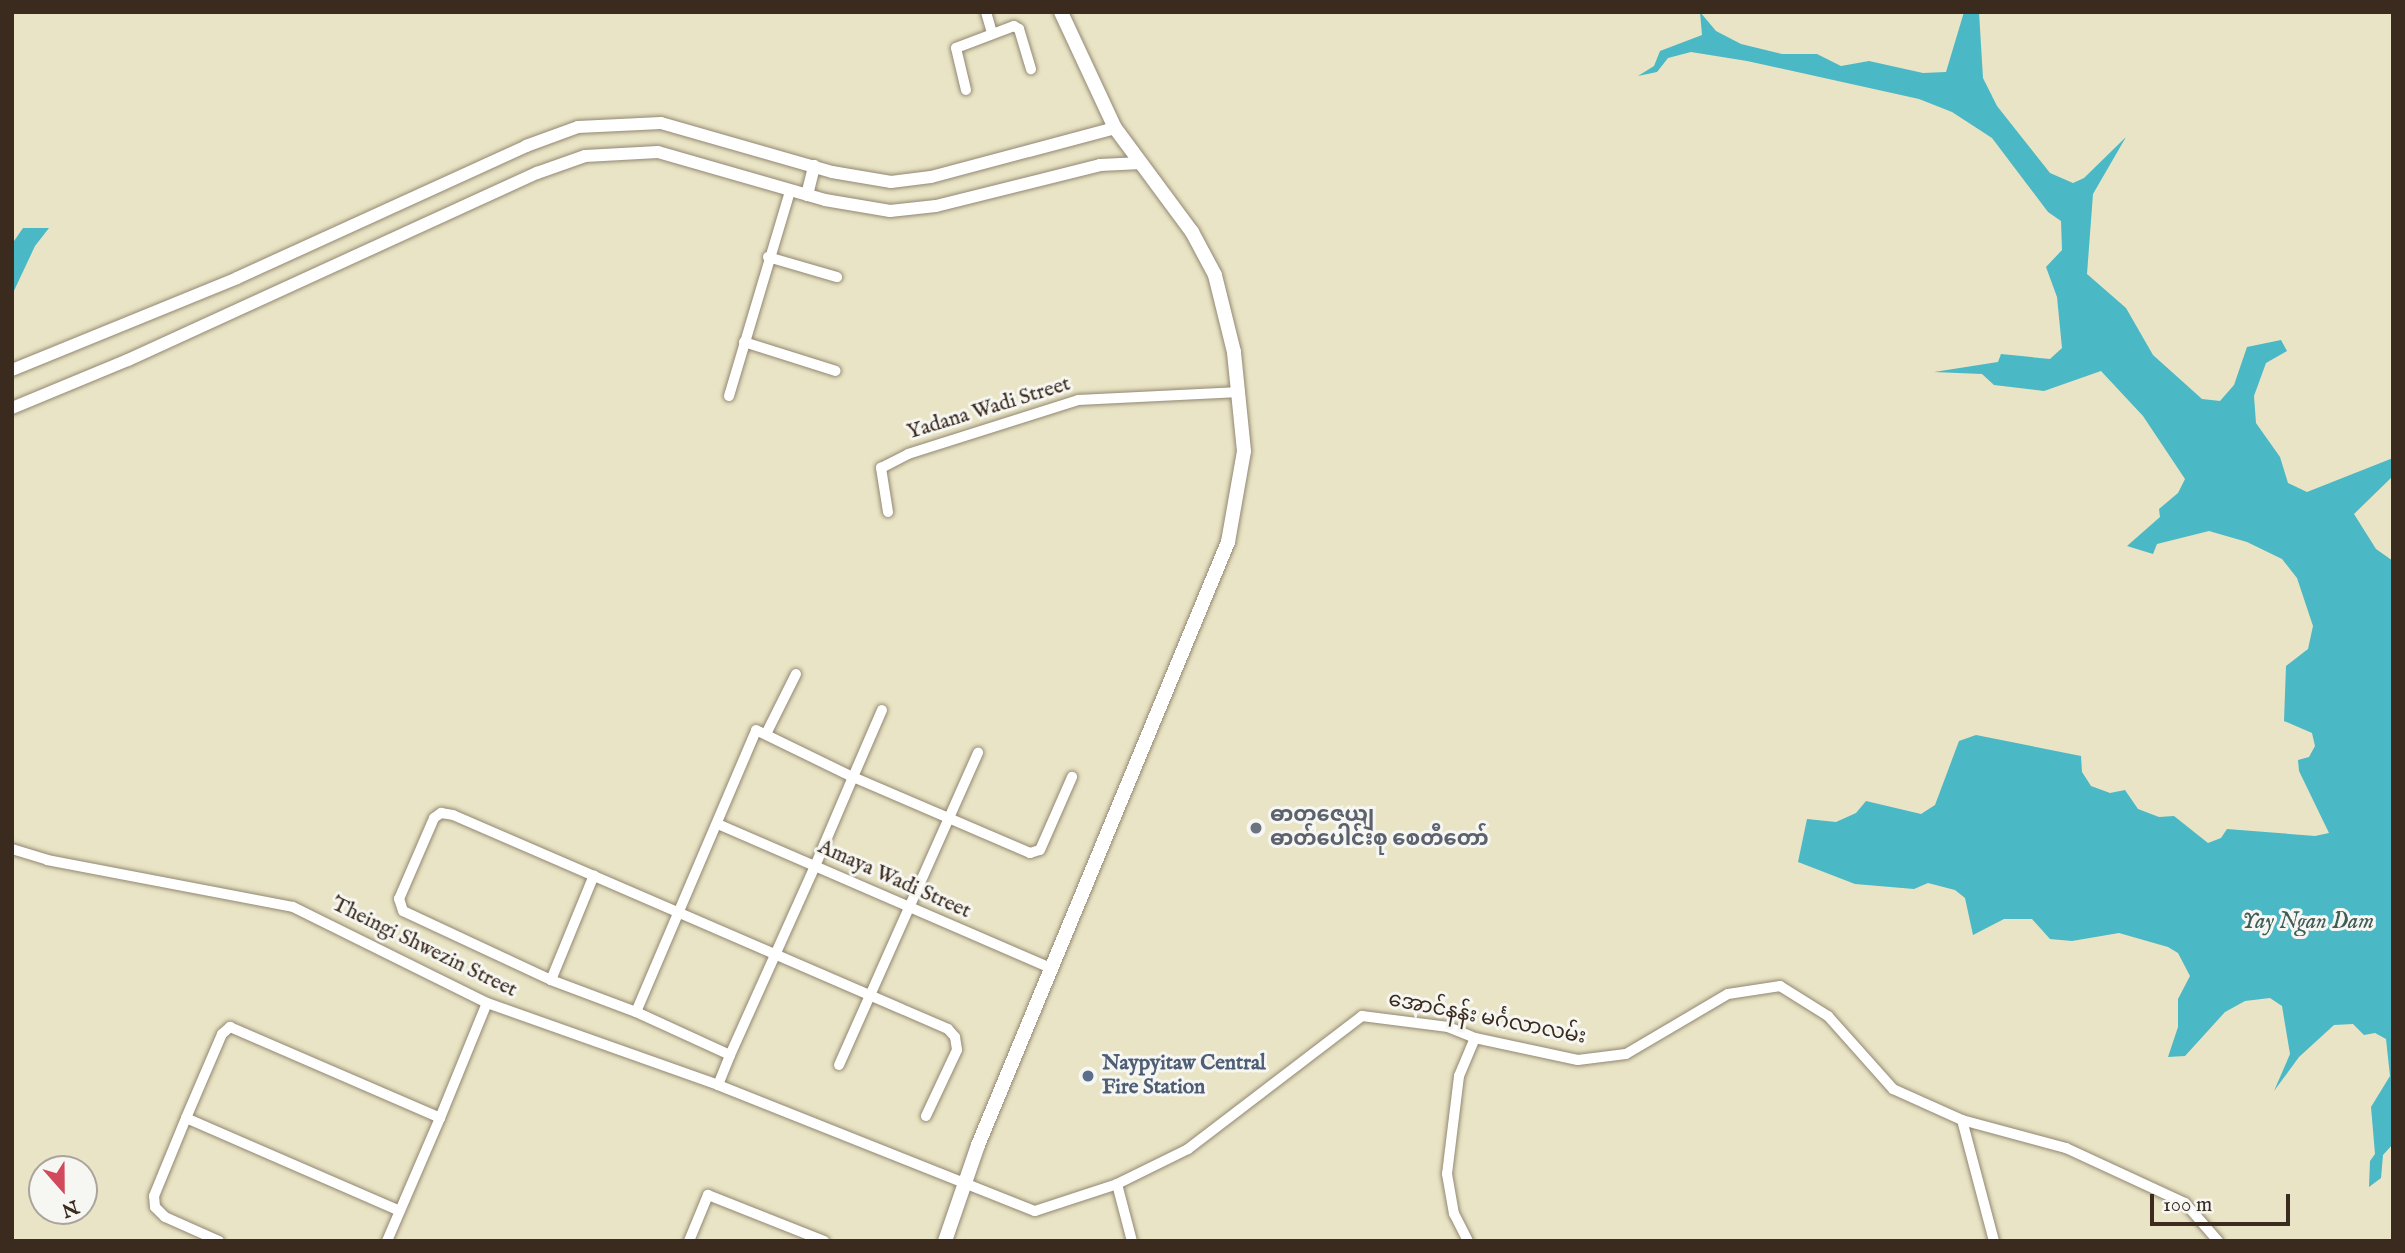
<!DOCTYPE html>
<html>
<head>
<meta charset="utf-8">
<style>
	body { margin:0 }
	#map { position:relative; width:2405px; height:1253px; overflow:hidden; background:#e9e4c5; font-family:"IM FELL English","Noto Sans Myanmar",serif }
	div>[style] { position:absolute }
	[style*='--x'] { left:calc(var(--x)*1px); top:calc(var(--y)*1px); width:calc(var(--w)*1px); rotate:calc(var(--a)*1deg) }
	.water>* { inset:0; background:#4ab8c5 }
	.roads { filter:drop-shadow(0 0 2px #928772) drop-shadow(0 0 2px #928772) }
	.minor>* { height:10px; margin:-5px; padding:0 5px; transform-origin:5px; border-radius:5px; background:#fff }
	.tertiary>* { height:12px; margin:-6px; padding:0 6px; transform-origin:6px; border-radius:6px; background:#fff }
	.secondary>* { height:14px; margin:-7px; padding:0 7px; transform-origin:7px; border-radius:7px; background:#fff }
	.dots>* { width:19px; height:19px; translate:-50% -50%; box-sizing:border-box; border:4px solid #f6f6f2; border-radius:50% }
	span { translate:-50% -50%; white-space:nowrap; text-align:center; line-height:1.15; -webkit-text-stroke:6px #f6f6f2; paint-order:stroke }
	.street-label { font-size:21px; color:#3b2a1e }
	.worship-label { font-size:21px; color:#5b616d; font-weight:700 }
	.left { translate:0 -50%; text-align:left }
	.service-label { font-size:21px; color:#4e5e75; font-weight:700 }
	.water-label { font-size:23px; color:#405c58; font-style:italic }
	.frame { position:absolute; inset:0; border:14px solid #3b2a1e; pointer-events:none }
	.north { position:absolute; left:28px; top:1155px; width:70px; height:70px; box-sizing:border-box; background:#f6f6f2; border:2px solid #aba49d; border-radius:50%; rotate:159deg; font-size:19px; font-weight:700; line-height:28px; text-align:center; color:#3b2a1e }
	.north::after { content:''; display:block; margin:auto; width:24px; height:32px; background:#d1495b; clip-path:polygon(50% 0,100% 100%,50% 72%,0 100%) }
	.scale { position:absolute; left:2150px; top:1194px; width:140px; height:32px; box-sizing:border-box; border:4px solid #3b2a1e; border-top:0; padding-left:9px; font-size:21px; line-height:24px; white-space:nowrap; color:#3b2a1e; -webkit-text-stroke:5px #f6f6f2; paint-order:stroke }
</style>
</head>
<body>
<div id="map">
	<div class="water">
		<div style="clip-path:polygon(1700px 12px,1716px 31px,1741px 44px,1782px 54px,1817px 54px,1841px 66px,1869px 61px,1923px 73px,1946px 72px,1964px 12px,1979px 12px,1983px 78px,1997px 106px,2050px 173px,2073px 183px,2084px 178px,2126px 137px,2093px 194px,2087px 274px,2126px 308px,2153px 355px,2202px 399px,2220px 401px,2234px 385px,2247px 347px,2281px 340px,2287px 351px,2266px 363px,2254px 396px,2256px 423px,2280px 457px,2288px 483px,2307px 492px,2393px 458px,2393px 476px,2354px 514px,2376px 549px,2393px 561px,2393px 1144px,2383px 1155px,2381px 1178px,2369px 1187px,2370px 1161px,2375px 1154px,2371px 1107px,2390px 1076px,2386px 1039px,2375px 1033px,2364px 1035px,2353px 1024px,2334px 1025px,2299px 1057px,2274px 1091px,2290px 1054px,2282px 1006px,2270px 998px,2245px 1001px,2225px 1012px,2185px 1056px,2168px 1057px,2178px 1027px,2178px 999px,2190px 976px,2178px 953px,2168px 947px,2119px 933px,2072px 941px,2050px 939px,2032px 919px,2004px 919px,1973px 935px,1965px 898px,1955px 890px,1928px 883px,1914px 889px,1855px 884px,1798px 862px,1807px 819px,1836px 822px,1856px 813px,1866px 801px,1921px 814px,1935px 805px,1959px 741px,1976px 735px,2081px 756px,2082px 772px,2091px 786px,2110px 793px,2125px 790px,2138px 809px,2159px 817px,2174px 816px,2208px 843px,2221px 838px,2227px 829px,2315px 836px,2329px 833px,2299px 771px,2298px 760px,2309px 757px,2315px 746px,2312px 733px,2284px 721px,2286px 666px,2308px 649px,2313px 626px,2297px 578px,2282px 559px,2247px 542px,2209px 531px,2157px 544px,2153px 554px,2127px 546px,2160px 517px,2159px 509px,2178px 493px,2185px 479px,2143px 416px,2101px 371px,2044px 391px,1994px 385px,1982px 374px,1934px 372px,1998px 362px,2001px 354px,2050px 359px,2062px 348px,2057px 297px,2046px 267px,2062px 250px,2061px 221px,2048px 212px,1992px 138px,1952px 112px,1919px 99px,1747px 61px,1691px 52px,1668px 58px,1657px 72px,1638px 76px,1654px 66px,1660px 51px,1702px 35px)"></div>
		<div style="clip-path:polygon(23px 228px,49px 228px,35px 246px,12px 295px,12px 244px)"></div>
	</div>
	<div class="roads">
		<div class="minor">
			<div style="--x:986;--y:12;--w:22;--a:74"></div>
			<div style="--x:966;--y:90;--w:43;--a:-103.4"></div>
			<div style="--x:956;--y:48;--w:62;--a:-20.8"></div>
			<div style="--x:1014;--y:26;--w:6;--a:31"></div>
			<div style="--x:1019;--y:29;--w:42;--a:73.3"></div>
			<div style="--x:768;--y:257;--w:72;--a:16.2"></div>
			<div style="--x:744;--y:342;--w:96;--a:17.5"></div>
			<div style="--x:729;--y:396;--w:214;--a:-73.4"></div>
			<div style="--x:888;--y:512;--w:45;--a:-99"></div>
			<div style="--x:881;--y:468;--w:30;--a:-27"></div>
			<div style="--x:908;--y:454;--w:178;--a:-17.6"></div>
			<div style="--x:1078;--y:400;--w:162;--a:-2.8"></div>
			<div style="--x:882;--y:710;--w:73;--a:113.4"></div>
			<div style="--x:853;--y:777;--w:97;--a:113.1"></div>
			<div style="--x:815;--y:866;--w:207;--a:114.2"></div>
			<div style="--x:730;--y:1055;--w:103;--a:-155.4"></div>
			<div style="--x:636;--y:1012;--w:306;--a:-66.9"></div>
			<div style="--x:756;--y:730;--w:108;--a:25.9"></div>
			<div style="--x:853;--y:777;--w:193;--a:23.2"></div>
			<div style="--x:1030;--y:853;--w:10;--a:-17"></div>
			<div style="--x:1040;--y:850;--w:80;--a:-66.3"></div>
			<div style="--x:766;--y:734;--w:67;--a:-63.4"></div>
			<div style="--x:720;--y:825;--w:363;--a:23.4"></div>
			<div style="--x:12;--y:849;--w:37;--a:17"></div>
			<div style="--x:47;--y:860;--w:250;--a:10.8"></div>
			<div style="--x:293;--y:907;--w:216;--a:26.3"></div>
			<div style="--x:487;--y:1003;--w:245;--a:19.5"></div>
			<div style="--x:718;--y:1085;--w:341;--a:21.7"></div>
			<div style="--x:1035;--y:1211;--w:86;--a:-18.2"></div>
			<div style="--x:1117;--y:1184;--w:79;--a:-26.2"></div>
			<div style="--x:1188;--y:1149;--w:219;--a:-37.4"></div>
			<div style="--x:1362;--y:1016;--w:87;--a:7.3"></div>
			<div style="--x:1448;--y:1027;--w:29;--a:22"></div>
			<div style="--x:1475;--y:1038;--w:105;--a:12.1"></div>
			<div style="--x:1578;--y:1060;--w:48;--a:-7.1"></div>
			<div style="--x:1626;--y:1054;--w:118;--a:-30.5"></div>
			<div style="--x:1728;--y:994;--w:53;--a:-8.7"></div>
			<div style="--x:1780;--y:986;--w:57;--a:32"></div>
			<div style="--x:1828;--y:1016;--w:98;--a:48.3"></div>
			<div style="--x:1893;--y:1089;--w:76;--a:24.2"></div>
			<div style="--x:1962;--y:1120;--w:108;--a:15.1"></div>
			<div style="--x:2066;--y:1148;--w:131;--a:24.8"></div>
			<div style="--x:2185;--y:1203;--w:50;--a:49"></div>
			<div style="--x:551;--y:980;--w:113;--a:-67.7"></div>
			<div style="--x:636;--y:1012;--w:91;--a:-159.4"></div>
			<div style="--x:551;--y:980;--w:163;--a:-155"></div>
			<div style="--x:403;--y:911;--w:13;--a:-108"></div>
			<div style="--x:399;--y:899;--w:88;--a:-66.6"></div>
			<div style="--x:434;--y:818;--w:9;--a:-36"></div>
			<div style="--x:441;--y:813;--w:12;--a:9"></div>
			<div style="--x:453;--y:815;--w:539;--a:23.38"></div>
			<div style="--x:948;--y:1029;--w:11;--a:49"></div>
			<div style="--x:955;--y:1037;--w:13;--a:81"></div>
			<div style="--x:957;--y:1050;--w:73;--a:115.2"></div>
			<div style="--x:839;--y:1065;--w:342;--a:-66"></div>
			<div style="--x:718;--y:1085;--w:32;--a:-68"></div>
			<div style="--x:186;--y:1118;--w:91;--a:-66.8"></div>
			<div style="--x:222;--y:1034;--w:11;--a:-41"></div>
			<div style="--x:230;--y:1027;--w:229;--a:23.4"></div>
			<div style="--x:440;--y:1118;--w:124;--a:-67.8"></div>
			<div style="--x:1962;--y:1120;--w:125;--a:75.2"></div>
			<div style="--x:1117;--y:1184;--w:59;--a:75.3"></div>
			<div style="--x:219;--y:1241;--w:59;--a:-156"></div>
			<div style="--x:165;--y:1217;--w:14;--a:-135"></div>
			<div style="--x:155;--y:1207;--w:11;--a:-95"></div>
			<div style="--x:154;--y:1196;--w:84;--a:-67.7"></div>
			<div style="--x:186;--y:1118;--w:233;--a:23.5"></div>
			<div style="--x:387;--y:1241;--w:134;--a:-66.7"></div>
			<div style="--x:689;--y:1241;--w:50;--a:-67.6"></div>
			<div style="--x:708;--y:1195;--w:125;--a:21.6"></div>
			<div style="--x:1468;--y:1241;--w:30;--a:-117"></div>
			<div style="--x:1454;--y:1214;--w:41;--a:-99.9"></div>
			<div style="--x:1447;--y:1174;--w:99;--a:-83"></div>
			<div style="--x:1459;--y:1076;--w:41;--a:-67.2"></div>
		</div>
		<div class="tertiary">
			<div style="--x:807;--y:195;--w:30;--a:-76"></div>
			<div style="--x:12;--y:370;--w:243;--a:-22.2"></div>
			<div style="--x:237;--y:278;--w:318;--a:-24.5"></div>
			<div style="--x:526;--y:146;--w:55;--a:-20.1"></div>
			<div style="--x:578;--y:127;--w:83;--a:-2.8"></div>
			<div style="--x:661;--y:123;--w:178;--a:16"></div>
			<div style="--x:832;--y:172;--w:60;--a:9.6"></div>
			<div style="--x:891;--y:182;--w:40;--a:-7.1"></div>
			<div style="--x:931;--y:177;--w:190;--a:-14.9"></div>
			<div style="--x:12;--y:408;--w:126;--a:-22.5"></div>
			<div style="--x:128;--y:360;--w:450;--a:-24.6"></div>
			<div style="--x:537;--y:173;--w:51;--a:-19.5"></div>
			<div style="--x:585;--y:156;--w:73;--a:-3.1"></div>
			<div style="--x:658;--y:152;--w:174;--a:16"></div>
			<div style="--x:825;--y:200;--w:66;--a:9.6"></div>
			<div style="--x:890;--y:211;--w:46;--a:-6.2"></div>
			<div style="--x:936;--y:206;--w:169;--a:-14"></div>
			<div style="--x:1100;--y:165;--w:41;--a:-2.8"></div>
		</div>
		<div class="secondary">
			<div style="--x:945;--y:1241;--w:102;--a:-71"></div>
			<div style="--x:978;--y:1145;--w:653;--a:-67.48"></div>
			<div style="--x:1228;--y:542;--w:92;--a:-80"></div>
			<div style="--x:1244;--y:451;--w:100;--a:-95.8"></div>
			<div style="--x:1234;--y:352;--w:79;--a:-103.9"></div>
			<div style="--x:1215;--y:275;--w:49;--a:-118.1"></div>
			<div style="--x:1192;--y:232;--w:129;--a:-126.5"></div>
			<div style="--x:1115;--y:128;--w:128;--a:-115"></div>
		</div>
	</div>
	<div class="dots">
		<div style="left:1256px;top:828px;background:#6b7280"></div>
		<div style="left:1088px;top:1076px;background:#5c6f8a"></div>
	</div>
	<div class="street-label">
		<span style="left:989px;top:409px;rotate:-17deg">Yadana Wadi Street</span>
		<span style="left:894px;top:880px;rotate:24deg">Amaya Wadi Street</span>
		<span style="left:424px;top:948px;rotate:26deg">Theingi Shwezin Street</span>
		<span style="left:1487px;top:1019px;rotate:11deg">အောင်နန်း မင်္ဂလာလမ်း</span>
	</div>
	<div class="worship-label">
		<span class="left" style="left:1270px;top:828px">ဓာတုဇေယျ<br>ဓာတ်ပေါင်းစု စေတီတော်</span>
	</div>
	<div class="service-label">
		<span class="left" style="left:1102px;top:1076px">Naypyitaw Central<br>Fire Station</span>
	</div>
	<div class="water-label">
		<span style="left:2308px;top:922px">Yay Ngan Dam</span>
	</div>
	<div class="frame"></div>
	<div class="north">N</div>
	<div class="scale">100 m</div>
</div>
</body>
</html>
